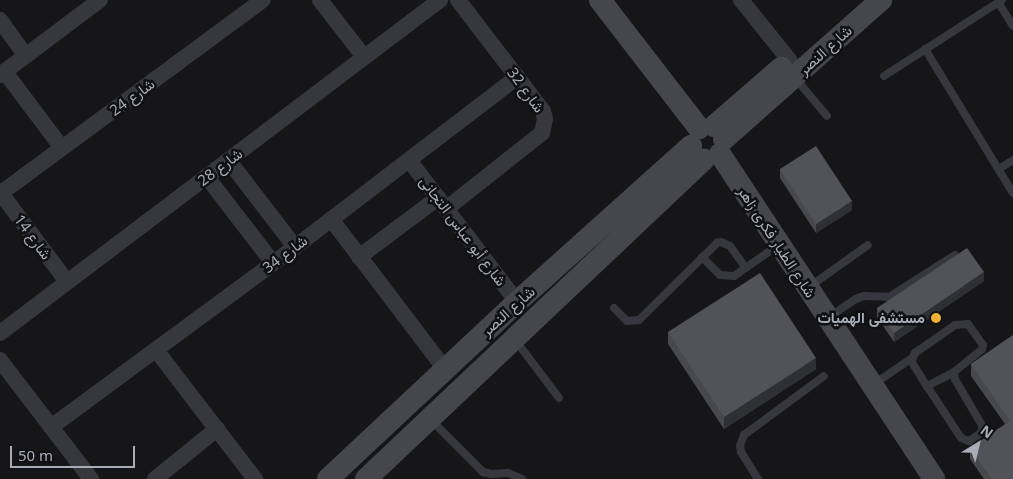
<!DOCTYPE html>
<html>
<head>
<meta charset="utf-8">
<style>
	body { margin:0 }
	#map { position:relative; width:1013px; height:479px; overflow:hidden; background:#161618; font-family:"Noto Sans",Vazirmatn,sans-serif }
	div>[style] { position:absolute }
	[style*='--x'] { left:calc(var(--x)*1px); top:calc(var(--y)*1px); width:calc(var(--w)*1px); rotate:calc(var(--a)*1deg) }
	.lane>* { height:8px; margin:-4px; padding:0 4px; transform-origin:4px; border-radius:4px; background:#37383d }
	.street>* { height:16px; margin:-8px; padding:0 8px; transform-origin:8px; border-radius:8px; background:#37383d }
	.secondary>* { height:22px; margin:-11px; padding:0 11px; transform-origin:11px; border-radius:11px; background:#45474d }
	.wall>* { inset:0; background:#47494d }
	.shaded-wall>* { inset:0; background:#2f3033 }
	.building>* { inset:0; background:#525359 }
	.dots>* { width:14px; height:14px; translate:-50% -50%; box-sizing:border-box; border:2px solid #111113; border-radius:50% }
	span { translate:-50% -50%; white-space:nowrap; text-align:center; line-height:1.15; -webkit-text-stroke:5px #111113; paint-order:stroke }
	.street-label { font-size:15px; color:#a8adb8 }
	.poi-label { font-size:15px; color:#a8adb8; font-weight:700 }
	.right { translate:-100% -50%; text-align:right }
	.north { position:absolute; left:953px; top:419px; width:50px; height:50px; -webkit-text-stroke:4px #111113; paint-order:stroke; rotate:36deg; font-size:14px; font-weight:700; line-height:20px; text-align:center; color:#a8adb8 }
	.north::after { content:''; display:block; margin:auto; width:18px; height:22px; background:#a8adb8; clip-path:polygon(50% 0,100% 100%,50% 72%,0 100%) }
	.scale { position:absolute; left:10px; top:446px; width:125px; height:22px; box-sizing:border-box; border:2px solid #a8adb8; border-top:0; padding-left:6px; font-size:15px; line-height:18px; white-space:nowrap; color:#a8adb8; -webkit-text-stroke:4px #111113; paint-order:stroke }
</style>
</head>
<body>
<div id="map">
	<div class="lane">
		<div style="--x:998;--y:2;--w:28;--a:58"></div>
		<div style="--x:925;--y:49;--w:169;--a:58.6"></div>
		<div style="--x:884;--y:76;--w:140;--a:-32.8"></div>
		<div style="--x:796;--y:79;--w:48;--a:50"></div>
		<div style="--x:999;--y:169;--w:17;--a:-33"></div>
		<div style="--x:702;--y:257;--w:25;--a:45"></div>
		<div style="--x:720;--y:275;--w:14;--a:4"></div>
		<div style="--x:734;--y:276;--w:52;--a:-34.9"></div>
		<div style="--x:809;--y:287;--w:72;--a:-35.4"></div>
		<div style="--x:614;--y:308;--w:18;--a:45"></div>
		<div style="--x:627;--y:321;--w:12;--a:-5"></div>
		<div style="--x:639;--y:320;--w:110;--a:-44.6"></div>
		<div style="--x:717;--y:243;--w:4;--a:-14"></div>
		<div style="--x:721;--y:242;--w:10;--a:24"></div>
		<div style="--x:730;--y:246;--w:27;--a:54"></div>
		<div style="--x:829;--y:317;--w:32;--a:-34"></div>
		<div style="--x:856;--y:299;--w:9;--a:-21"></div>
		<div style="--x:864;--y:296;--w:25;--a:2"></div>
		<div style="--x:889;--y:297;--w:78;--a:-32.5"></div>
		<div style="--x:516;--y:341;--w:71;--a:53"></div>
		<div style="--x:874;--y:384;--w:46;--a:-34.4"></div>
		<div style="--x:927;--y:386;--w:30;--a:-27"></div>
		<div style="--x:954;--y:372;--w:36;--a:-39"></div>
		<div style="--x:982;--y:349;--w:4;--a:-76"></div>
		<div style="--x:983;--y:345;--w:26;--a:-126"></div>
		<div style="--x:968;--y:324;--w:13;--a:176"></div>
		<div style="--x:955;--y:325;--w:49;--a:145"></div>
		<div style="--x:915;--y:353;--w:9;--a:111"></div>
		<div style="--x:912;--y:361;--w:3;--a:72"></div>
		<div style="--x:913;--y:364;--w:26;--a:58"></div>
		<div style="--x:927;--y:386;--w:62;--a:56.8"></div>
		<div style="--x:961;--y:438;--w:9;--a:21"></div>
		<div style="--x:969;--y:441;--w:14;--a:-34"></div>
		<div style="--x:981;--y:433;--w:6;--a:-72"></div>
		<div style="--x:983;--y:427;--w:56;--a:-120.3"></div>
		<div style="--x:955;--y:379;--w:7;--a:-98"></div>
		<div style="--x:431;--y:420;--w:74;--a:45"></div>
		<div style="--x:483;--y:472;--w:8;--a:14"></div>
		<div style="--x:491;--y:474;--w:17;--a:-3"></div>
		<div style="--x:508;--y:473;--w:15;--a:23"></div>
		<div style="--x:758;--y:479;--w:32;--a:-122"></div>
		<div style="--x:741;--y:452;--w:6;--a:-99"></div>
		<div style="--x:740;--y:446;--w:12;--a:-70"></div>
		<div style="--x:744;--y:435;--w:99;--a:-36.4"></div>
	</div>
	<div class="street">
		<div style="--x:320;--y:0;--w:72;--a:52.3"></div>
		<div style="--x:741;--y:0;--w:78;--a:51.2"></div>
		<div style="--x:0;--y:20;--w:44;--a:54.2"></div>
		<div style="--x:5;--y:72;--w:95;--a:53.1"></div>
		<div style="--x:0;--y:75;--w:125;--a:-36.9"></div>
		<div style="--x:409;--y:160;--w:178;--a:52.7"></div>
		<div style="--x:229;--y:161;--w:108;--a:52.5"></div>
		<div style="--x:207;--y:177;--w:108;--a:52.5"></div>
		<div style="--x:0;--y:192;--w:112;--a:53.3"></div>
		<div style="--x:1;--y:193;--w:325;--a:-36.4"></div>
		<div style="--x:446;--y:209;--w:122;--a:-38.4"></div>
		<div style="--x:542;--y:133;--w:14;--a:-78"></div>
		<div style="--x:545;--y:119;--w:8;--a:-104"></div>
		<div style="--x:543;--y:111;--w:140;--a:-127.4"></div>
		<div style="--x:331;--y:219;--w:188;--a:52.8"></div>
		<div style="--x:359;--y:257;--w:99;--a:-36.8"></div>
		<div style="--x:0;--y:333;--w:552;--a:-37.12"></div>
		<div style="--x:156;--y:350;--w:163;--a:52.5"></div>
		<div style="--x:0;--y:360;--w:150;--a:52.6"></div>
		<div style="--x:51;--y:427;--w:303;--a:-36.4"></div>
		<div style="--x:295;--y:247;--w:280;--a:-37.4"></div>
		<div style="--x:155;--y:479;--w:80;--a:-38.9"></div>
	</div>
	<div class="secondary">
		<div style="--x:600;--y:0;--w:162;--a:52.3"></div>
		<div style="--x:714;--y:126;--w:89;--a:-40.9"></div>
		<div style="--x:724;--y:139;--w:210;--a:-41.5"></div>
		<div style="--x:720;--y:154;--w:389;--a:56.6"></div>
		<div style="--x:328;--y:479;--w:259;--a:-43.1"></div>
		<div style="--x:517;--y:302;--w:234;--a:-41.9"></div>
		<div style="--x:366;--y:479;--w:465;--a:-43.4"></div>
	</div>
	<div class="wall">
		<div style="clip-path:polygon(780px 169px,852px 210px,816px 233px,780px 178px)"></div>
		<div style="clip-path:polygon(984px 281px,894px 342px,877px 317px,877px 308px)"></div>
		<div style="clip-path:polygon(668px 332px,816px 369px,724px 429px,668px 344px)"></div>
		<div style="clip-path:polygon(1013px 335px,1013px 479px,984px 479px,970px 459px,970px 448px,1005px 424px,971px 376px,971px 364px)"></div>
	</div>
	<div class="shaded-wall">
		<div style="clip-path:polygon(852px 201px,852px 210px,816px 233px,816px 224px)"></div>
		<div style="clip-path:polygon(984px 272px,984px 281px,894px 342px,894px 333px)"></div>
		<div style="clip-path:polygon(816px 358px,816px 369px,724px 429px,724px 417px)"></div>
	</div>
	<div class="building">
		<div style="clip-path:polygon(816px 146px,852px 201px,816px 224px,780px 169px)"></div>
		<div style="clip-path:polygon(967px 248px,984px 272px,894px 333px,877px 308px)"></div>
		<div style="clip-path:polygon(760px 273px,816px 358px,724px 417px,668px 332px)"></div>
		<div style="clip-path:polygon(1013px 335px,1013px 479px,992px 479px,970px 448px,1010px 421px,971px 364px)"></div>
	</div>
	<div class="dots">
		<div style="left:936px;top:318px;background:#f2b134"></div>
	</div>
	<div class="street-label">
		<span style="left:825px;top:50px;rotate:-42deg">شارع النصر</span>
		<span style="left:526px;top:90px;rotate:54deg">شارع 32</span>
		<span style="left:132px;top:97px;rotate:-36deg">شارع 24</span>
		<span style="left:220px;top:167px;rotate:-37deg">شارع 28</span>
		<span style="left:463px;top:231px;rotate:53deg">شارع أبو عباس التجانى</span>
		<span style="left:33px;top:237px;rotate:54deg">شارع 14</span>
		<span style="left:777px;top:242px;rotate:57deg">شارع الطيار فكرى زاهر</span>
		<span style="left:285px;top:254px;rotate:-37deg">شارع 34</span>
		<span style="left:508px;top:311px;rotate:-42deg">شارع النصر</span>
	</div>
	<div class="poi-label">
		<span class="right" style="left:925px;top:318px">مستشفى الهميات</span>
	</div>
	<div class="north">N</div>
	<div class="scale">50 m</div>
</div>
</body>
</html>
